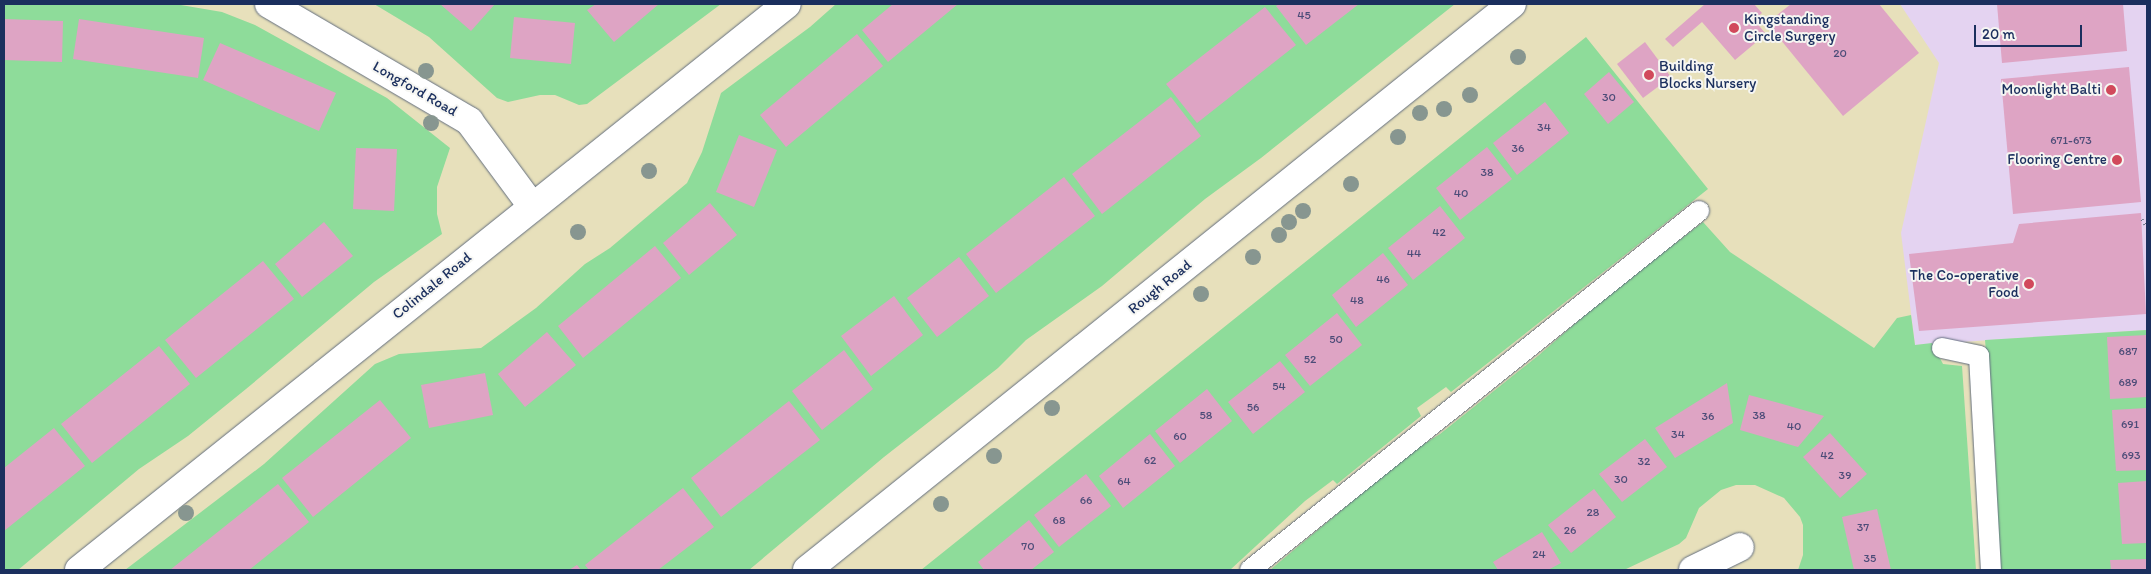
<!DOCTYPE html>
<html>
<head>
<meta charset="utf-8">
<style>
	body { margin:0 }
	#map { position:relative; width:2151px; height:574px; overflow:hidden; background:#e7e0bb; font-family:Itim,sans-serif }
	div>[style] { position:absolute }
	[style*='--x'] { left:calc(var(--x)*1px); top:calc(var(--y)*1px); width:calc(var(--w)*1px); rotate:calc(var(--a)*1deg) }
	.built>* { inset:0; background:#e4d3f1 }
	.green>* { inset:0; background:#8edc9a }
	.building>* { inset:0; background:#dea4c4 }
	.path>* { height:3px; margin-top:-1.5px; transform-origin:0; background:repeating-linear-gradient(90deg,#626d7f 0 1px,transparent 0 5px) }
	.roads { filter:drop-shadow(0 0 1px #626d7f) drop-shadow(0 0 1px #626d7f) }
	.service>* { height:20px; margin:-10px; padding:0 10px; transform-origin:10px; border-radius:10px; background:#fff }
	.minor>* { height:28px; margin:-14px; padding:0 14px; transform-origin:14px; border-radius:14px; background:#fff }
	.tertiary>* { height:28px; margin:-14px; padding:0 14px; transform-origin:14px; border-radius:14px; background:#fff }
	.trees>* { width:16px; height:16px; margin:-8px; border-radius:50%; background:#879690 }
	.dots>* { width:14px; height:14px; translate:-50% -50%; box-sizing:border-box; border:2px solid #f6f6f2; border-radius:50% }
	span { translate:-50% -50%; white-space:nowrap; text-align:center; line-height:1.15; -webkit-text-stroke:4px #f6f6f2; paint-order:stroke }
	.number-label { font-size:12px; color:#4c4c78 }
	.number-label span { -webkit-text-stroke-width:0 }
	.poi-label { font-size:15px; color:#1b2f5e }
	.left { translate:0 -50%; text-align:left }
	.right { translate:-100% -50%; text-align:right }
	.street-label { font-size:15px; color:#1b2f5e }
	.frame { position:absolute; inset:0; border:5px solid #1b2f5e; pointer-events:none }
	.scale { position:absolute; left:1974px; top:25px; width:108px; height:22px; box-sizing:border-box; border:2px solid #1b2f5e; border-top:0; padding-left:6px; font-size:15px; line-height:18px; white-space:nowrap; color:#1b2f5e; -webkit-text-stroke:4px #f6f6f2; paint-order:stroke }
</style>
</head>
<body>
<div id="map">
	<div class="built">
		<div style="clip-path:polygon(1900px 4px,2147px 4px,2147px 330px,1915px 345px,1901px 233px,1939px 63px)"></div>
	</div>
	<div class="green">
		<div style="clip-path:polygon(4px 4px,175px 4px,222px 12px,255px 25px,387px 98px,450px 148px,437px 187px,437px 214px,442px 234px,374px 282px,246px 389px,188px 436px,139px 469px,18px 570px,4px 570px)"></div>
		<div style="clip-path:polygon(374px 4px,721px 4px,587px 104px,579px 105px,555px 95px,540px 95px,508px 102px,497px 98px,429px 37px)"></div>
		<div style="clip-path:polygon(836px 4px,1455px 4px,1261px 158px,1205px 199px,1102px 286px,1026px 340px,998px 368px,884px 457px,749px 570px,125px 570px,264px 464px,375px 364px,399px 354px,481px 348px,536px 308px,585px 264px,610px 248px,687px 183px,702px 152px,721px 93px,810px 27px)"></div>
		<div style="clip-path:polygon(1586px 37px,1708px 189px,1649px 236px,1451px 392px,1446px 387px,1417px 408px,1421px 416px,1337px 484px,1333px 480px,1305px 501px,1230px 570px,921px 570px)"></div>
		<div style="clip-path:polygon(1703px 222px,1730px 252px,1874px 348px,1897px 318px,1911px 315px,1915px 345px,1932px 343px,1943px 364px,1962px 366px,1976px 570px,1798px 570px,1803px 555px,1803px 525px,1800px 517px,1784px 498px,1755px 485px,1736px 485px,1721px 490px,1699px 508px,1686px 538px,1679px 544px,1624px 570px,1270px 570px,1411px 452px,1440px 434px,1539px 355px,1610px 293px)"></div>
		<div style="clip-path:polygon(2147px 330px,2147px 570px,2000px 570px,1995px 452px,1985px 340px)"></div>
	</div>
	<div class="building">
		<div style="clip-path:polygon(440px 4px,495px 4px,471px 31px)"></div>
		<div style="clip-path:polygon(596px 4px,659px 4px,614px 42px,587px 10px)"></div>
		<div style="clip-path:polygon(893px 4px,958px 4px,888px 62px,862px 30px)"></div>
		<div style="clip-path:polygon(1279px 4px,1359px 4px,1306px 45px,1276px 6px)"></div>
		<div style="clip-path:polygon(1705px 4px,1754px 4px,1762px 13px,1754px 20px,1766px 34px,1735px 60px,1702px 22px,1673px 47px,1665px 39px)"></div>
		<div style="clip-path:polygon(1791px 4px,1879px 4px,1919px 53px,1843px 116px,1767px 23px)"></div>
		<div style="clip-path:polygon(1997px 4px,2123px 4px,2127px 51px,2002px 63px)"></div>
		<div style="clip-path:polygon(1265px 7px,1296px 45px,1197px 123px,1166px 84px)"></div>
		<div style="clip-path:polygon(514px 17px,575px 23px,571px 64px,510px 58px)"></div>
		<div style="clip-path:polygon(4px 19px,63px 21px,62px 62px,4px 60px)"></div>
		<div style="clip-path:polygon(79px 19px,204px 38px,198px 78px,73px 59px)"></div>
		<div style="clip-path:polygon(857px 34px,883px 66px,786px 147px,760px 115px)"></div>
		<div style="clip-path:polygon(1645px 42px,1671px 77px,1643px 98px,1617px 64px)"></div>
		<div style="clip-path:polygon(220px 43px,336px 93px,319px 131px,203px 80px)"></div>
		<div style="clip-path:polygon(2129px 67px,2141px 202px,2013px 214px,2001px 79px)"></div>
		<div style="clip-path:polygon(1609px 72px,1634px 102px,1608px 124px,1584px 94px)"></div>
		<div style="clip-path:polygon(1171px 97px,1201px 136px,1102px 214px,1072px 174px)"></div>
		<div style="clip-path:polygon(1545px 102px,1569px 133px,1517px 175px,1493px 143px)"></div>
		<div style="clip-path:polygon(739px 135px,777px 150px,754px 207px,716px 192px)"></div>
		<div style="clip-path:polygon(1487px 147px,1512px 179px,1460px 220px,1436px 188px)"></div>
		<div style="clip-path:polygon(356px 148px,397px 149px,394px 211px,353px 209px)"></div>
		<div style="clip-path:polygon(1064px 177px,1095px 216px,996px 293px,966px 254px)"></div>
		<div style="clip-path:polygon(710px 203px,737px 235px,689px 275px,663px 243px)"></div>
		<div style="clip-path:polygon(1440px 206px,1465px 238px,1413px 280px,1388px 248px)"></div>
		<div style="clip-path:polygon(2141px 213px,2146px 314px,1919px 331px,1909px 254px,2013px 243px,2019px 224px)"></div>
		<div style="clip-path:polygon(324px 222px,353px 256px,302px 297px,275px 264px)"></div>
		<div style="clip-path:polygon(655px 246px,681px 278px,583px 358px,558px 326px)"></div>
		<div style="clip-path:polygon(1383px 253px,1408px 285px,1356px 327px,1332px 295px)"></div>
		<div style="clip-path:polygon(959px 257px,989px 296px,937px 337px,907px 298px)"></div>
		<div style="clip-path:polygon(263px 261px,294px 299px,196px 378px,165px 340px)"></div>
		<div style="clip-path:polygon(894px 296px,923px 335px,871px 376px,841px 336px)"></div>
		<div style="clip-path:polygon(1337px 313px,1362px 345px,1310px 386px,1285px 355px)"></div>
		<div style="clip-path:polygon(547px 332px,576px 365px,525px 407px,498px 374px)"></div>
		<div style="clip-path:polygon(2147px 335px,2147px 397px,2110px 399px,2107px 337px)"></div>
		<div style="clip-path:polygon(159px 346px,190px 384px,92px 463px,61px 424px)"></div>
		<div style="clip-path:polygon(844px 350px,873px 389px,822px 430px,792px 391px)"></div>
		<div style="clip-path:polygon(1280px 361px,1305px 392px,1253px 434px,1228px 402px)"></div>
		<div style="clip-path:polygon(485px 373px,493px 415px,429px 428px,421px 385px)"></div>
		<div style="clip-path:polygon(1727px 383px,1733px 423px,1675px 458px,1655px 428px)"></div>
		<div style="clip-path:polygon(1207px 389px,1232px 421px,1180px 463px,1155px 431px)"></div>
		<div style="clip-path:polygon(1749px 395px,1779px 403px,1824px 416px,1798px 447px,1740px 430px)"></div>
		<div style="clip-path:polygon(380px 400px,411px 438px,313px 517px,282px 478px)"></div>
		<div style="clip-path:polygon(789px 401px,820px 440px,721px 517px,691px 478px)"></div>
		<div style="clip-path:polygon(2147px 408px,2147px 470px,2116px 471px,2112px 410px)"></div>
		<div style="clip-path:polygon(54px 428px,85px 466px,4px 531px,4px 468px)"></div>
		<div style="clip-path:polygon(1830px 433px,1867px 474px,1840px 498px,1803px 457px)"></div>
		<div style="clip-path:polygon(1150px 434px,1175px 466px,1123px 508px,1099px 476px)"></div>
		<div style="clip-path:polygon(1645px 439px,1667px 467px,1622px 502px,1599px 474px)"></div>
		<div style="clip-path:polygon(1086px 474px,1111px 506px,1059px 547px,1034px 515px)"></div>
		<div style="clip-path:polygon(2147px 481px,2147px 543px,2122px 544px,2118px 483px)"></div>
		<div style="clip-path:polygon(278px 484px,309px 522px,249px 570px,170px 570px)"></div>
		<div style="clip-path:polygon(683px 488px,714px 527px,658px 570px,589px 570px,585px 565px)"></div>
		<div style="clip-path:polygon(1594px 489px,1616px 517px,1571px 553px,1548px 525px)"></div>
		<div style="clip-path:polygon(1877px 509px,1891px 570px,1854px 570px,1842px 517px)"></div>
		<div style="clip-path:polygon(1029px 520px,1054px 552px,1031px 570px,984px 570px,978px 562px)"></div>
		<div style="clip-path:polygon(1542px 532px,1561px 563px,1548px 570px,1498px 570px,1493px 562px)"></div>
		<div style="clip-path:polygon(2147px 559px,2147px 570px,2111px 570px,2110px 560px)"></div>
		<div style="clip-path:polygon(577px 565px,581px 570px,569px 570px)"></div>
	</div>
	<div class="path">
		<div style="--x:2142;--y:219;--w:6;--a:59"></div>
	</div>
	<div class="roads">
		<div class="service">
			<div style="--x:1942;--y:348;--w:38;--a:12"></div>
			<div style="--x:1979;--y:356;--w:214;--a:86.8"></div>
			<div style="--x:1250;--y:570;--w:575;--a:-38.64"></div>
		</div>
		<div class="minor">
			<div style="--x:269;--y:4;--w:232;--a:30.3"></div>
			<div style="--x:469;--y:121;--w:106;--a:53.5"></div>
			<div style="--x:79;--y:570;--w:906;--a:-38.64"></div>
			<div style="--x:1693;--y:570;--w:52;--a:-26.1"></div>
		</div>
		<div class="tertiary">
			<div style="--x:807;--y:570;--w:904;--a:-38.76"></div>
		</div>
	</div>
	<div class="trees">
		<div style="left:1518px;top:57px"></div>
		<div style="left:426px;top:71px"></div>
		<div style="left:1470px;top:95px"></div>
		<div style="left:1444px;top:109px"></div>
		<div style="left:1420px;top:113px"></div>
		<div style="left:431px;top:123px"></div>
		<div style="left:1398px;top:137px"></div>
		<div style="left:649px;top:171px"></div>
		<div style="left:1351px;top:184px"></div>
		<div style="left:1303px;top:211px"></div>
		<div style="left:1289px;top:222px"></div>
		<div style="left:578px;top:232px"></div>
		<div style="left:1279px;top:235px"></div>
		<div style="left:1253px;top:257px"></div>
		<div style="left:1201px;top:294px"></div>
		<div style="left:1052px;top:408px"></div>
		<div style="left:994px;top:456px"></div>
		<div style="left:941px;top:504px"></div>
		<div style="left:186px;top:513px"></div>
	</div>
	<div class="dots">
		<div style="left:1734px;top:28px;background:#d1495b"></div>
		<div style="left:1649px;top:75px;background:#d1495b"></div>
		<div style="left:2111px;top:90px;background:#d1495b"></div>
		<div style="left:2117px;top:160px;background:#d1495b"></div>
		<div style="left:2029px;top:284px;background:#d1495b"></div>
	</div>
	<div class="number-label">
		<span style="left:1304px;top:16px">45</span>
		<span style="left:1840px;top:54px">20</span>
		<span style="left:1609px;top:98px">30</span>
		<span style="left:1544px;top:128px">34</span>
		<span style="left:2071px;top:141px">671-673</span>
		<span style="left:1518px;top:149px">36</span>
		<span style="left:1487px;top:173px">38</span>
		<span style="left:1461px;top:194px">40</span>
		<span style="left:1439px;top:233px">42</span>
		<span style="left:1414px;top:254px">44</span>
		<span style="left:1383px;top:280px">46</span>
		<span style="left:1357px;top:301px">48</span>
		<span style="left:1336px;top:340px">50</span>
		<span style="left:2128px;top:352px">687</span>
		<span style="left:1310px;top:360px">52</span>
		<span style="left:2128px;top:383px">689</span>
		<span style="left:1279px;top:387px">54</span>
		<span style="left:1253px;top:408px">56</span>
		<span style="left:1206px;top:416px">58</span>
		<span style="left:1759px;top:416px">38</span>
		<span style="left:1708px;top:417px">36</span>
		<span style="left:2130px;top:425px">691</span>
		<span style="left:1794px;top:427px">40</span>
		<span style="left:1678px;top:435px">34</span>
		<span style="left:1180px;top:437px">60</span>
		<span style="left:1827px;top:456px">42</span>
		<span style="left:2131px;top:456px">693</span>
		<span style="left:1150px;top:461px">62</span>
		<span style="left:1644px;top:462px">32</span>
		<span style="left:1845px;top:476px">39</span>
		<span style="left:1621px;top:480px">30</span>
		<span style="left:1124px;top:482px">64</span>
		<span style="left:1086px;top:501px">66</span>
		<span style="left:1593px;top:513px">28</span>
		<span style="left:1059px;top:521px">68</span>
		<span style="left:1863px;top:528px">37</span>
		<span style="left:1570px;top:531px">26</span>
		<span style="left:1028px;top:547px">70</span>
		<span style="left:1539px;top:555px">24</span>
		<span style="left:1870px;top:559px">35</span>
	</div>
	<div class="poi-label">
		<span class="left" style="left:1744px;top:28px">Kingstanding<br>Circle Surgery</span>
		<span class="left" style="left:1659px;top:75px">Building<br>Blocks Nursery</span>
		<span class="right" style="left:2101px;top:90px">Moonlight Balti</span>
		<span class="right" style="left:2107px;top:160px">Flooring Centre</span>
		<span class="right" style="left:2019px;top:284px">The Co-operative<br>Food</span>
	</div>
	<div class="street-label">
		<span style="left:415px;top:89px;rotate:30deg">Longford Road</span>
		<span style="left:432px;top:286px;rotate:-39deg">Colindale Road</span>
		<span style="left:1160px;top:287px;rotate:-39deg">Rough Road</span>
	</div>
	<div class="frame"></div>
	<div class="scale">20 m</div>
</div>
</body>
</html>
